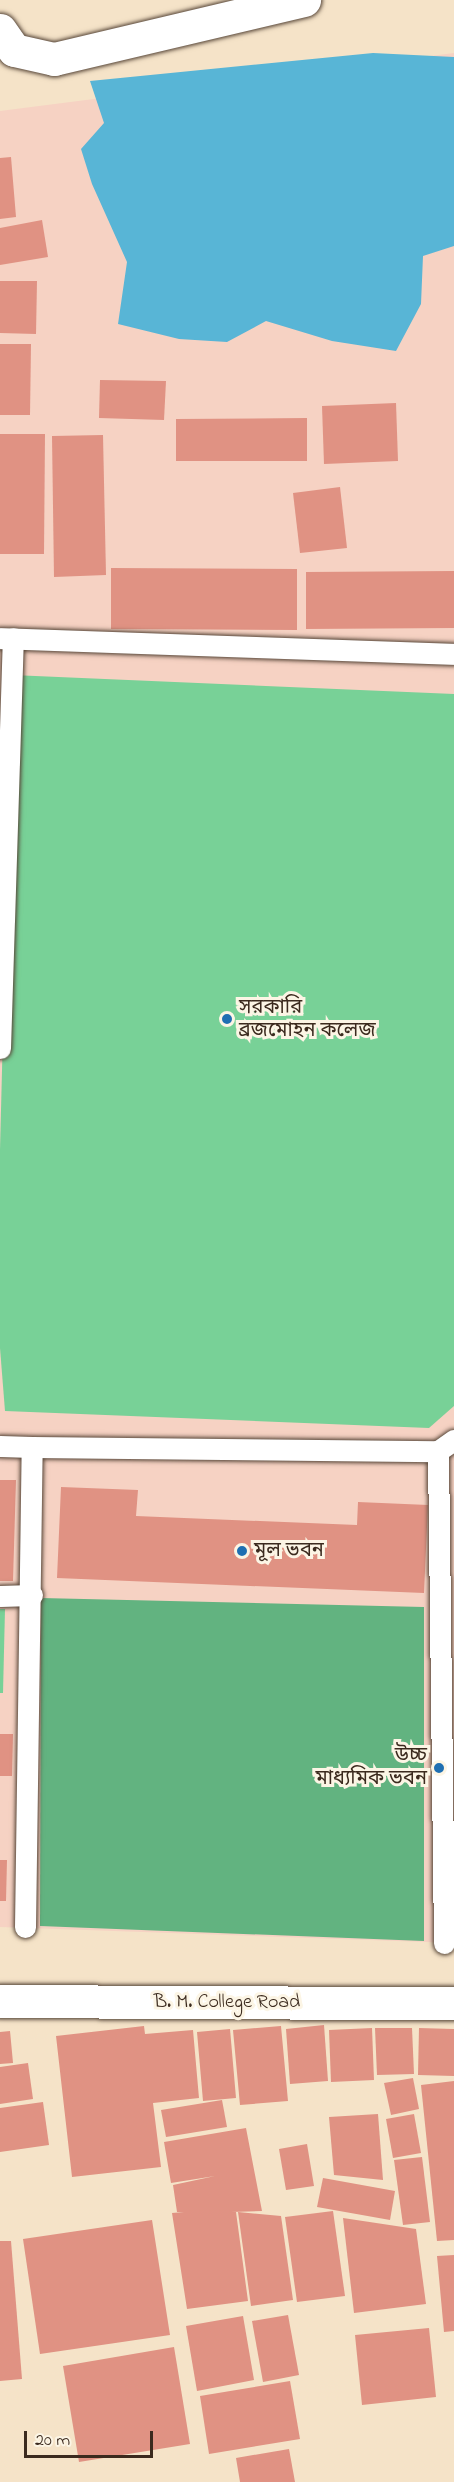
<!DOCTYPE html>
<html>
<head>
<meta charset="utf-8">
<style>
	body { margin:0 }
	#map { position:relative; width:454px; height:2482px; overflow:hidden; background:#f5e3c8; font-family:"Indie Flower","Noto Sans Bengali",sans-serif }
	div>[style] { position:absolute }
	[style*='--x'] { left:calc(var(--x)*1px); top:calc(var(--y)*1px); width:calc(var(--w)*1px); rotate:calc(var(--a)*1deg) }
	.built>* { inset:0; background:#f6d2c3 }
	.green>* { inset:0; background:#78d197 }
	.forest>* { inset:0; background:#62b380 }
	.water>* { inset:0; background:#58b5d6 }
	.building>* { inset:0; background:#e09283 }
	.roads { filter:drop-shadow(0 0 2px #574638) drop-shadow(0 0 2px #574638) }
	.lane>* { height:21px; margin:-10.5px; padding:0 10.5px; transform-origin:10.5px; border-radius:10.5px; background:#fff }
	.street>* { height:33px; margin:-16.5px; padding:0 16.5px; transform-origin:16.5px; border-radius:16.5px; background:#fff }
	.primary>* { height:33px; margin:-16.5px; padding:0 16.5px; transform-origin:16.5px; border-radius:16.5px; background:#fff }
	.dots>* { width:16px; height:16px; translate:-50% -50%; box-sizing:border-box; border:3px solid #fcf5e5; border-radius:50% }
	span { translate:-50% -50%; white-space:nowrap; text-align:center; line-height:1.15; -webkit-text-stroke:6px #fcf5e5; paint-order:stroke }
	.poi-label { font-size:20px; color:#3b2a1e }
	.left { translate:0 -50%; text-align:left }
	.right { translate:-100% -50%; text-align:right }
	.street-label { font-size:20px; color:#3b2a1e }
	.scale { position:absolute; left:24px; top:2431px; width:129px; height:27px; box-sizing:border-box; border:3px solid #3b2a1e; border-top:0; padding-left:8px; font-size:18px; line-height:21px; white-space:nowrap; color:#3b2a1e; -webkit-text-stroke:4px #fcf5e5; paint-order:stroke }
</style>
</head>
<body>
<div id="map">
	<div class="built">
		<div style="clip-path:polygon(454px 53px,454px 1943px,0 1927px,0 111px)"></div>
	</div>
	<div class="green">
		<div style="clip-path:polygon(12px 675px,454px 694px,454px 1406px,429px 1428px,5px 1411px,0 1348px,0 1150px)"></div>
		<div style="clip-path:polygon(0 1609px,5px 1609px,3px 1693px,0 1693px)"></div>
	</div>
	<div class="forest">
		<div style="clip-path:polygon(41px 1598px,424px 1607px,424px 1941px,40px 1926px)"></div>
	</div>
	<div class="water">
		<div style="clip-path:polygon(373px 53px,454px 57px,454px 246px,423px 256px,421px 304px,396px 351px,332px 341px,266px 321px,227px 342px,179px 339px,118px 324px,127px 262px,92px 184px,81px 149px,104px 123px,90px 81px)"></div>
	</div>
	<div class="building">
		<div style="clip-path:polygon(11px 157px,16px 217px,0 219px,0 158px)"></div>
		<div style="clip-path:polygon(42px 220px,48px 257px,0 265px,0 228px)"></div>
		<div style="clip-path:polygon(0 281px,37px 281px,36px 334px,0 333px)"></div>
		<div style="clip-path:polygon(0 344px,31px 344px,30px 415px,0 415px)"></div>
		<div style="clip-path:polygon(100px 380px,166px 381px,164px 420px,99px 418px)"></div>
		<div style="clip-path:polygon(396px 403px,398px 461px,324px 464px,322px 406px)"></div>
		<div style="clip-path:polygon(307px 418px,307px 461px,176px 461px,176px 419px)"></div>
		<div style="clip-path:polygon(0 434px,45px 434px,44px 554px,0 554px)"></div>
		<div style="clip-path:polygon(103px 435px,106px 575px,54px 577px,52px 436px)"></div>
		<div style="clip-path:polygon(340px 487px,347px 548px,300px 553px,293px 493px)"></div>
		<div style="clip-path:polygon(111px 568px,297px 569px,297px 630px,111px 629px)"></div>
		<div style="clip-path:polygon(454px 571px,454px 628px,306px 629px,306px 572px)"></div>
		<div style="clip-path:polygon(0 1480px,16px 1480px,13px 1581px,0 1581px)"></div>
		<div style="clip-path:polygon(61px 1487px,138px 1490px,136px 1516px,357px 1525px,358px 1502px,428px 1505px,424px 1593px,57px 1578px)"></div>
		<div style="clip-path:polygon(0 1734px,13px 1734px,12px 1776px,0 1776px)"></div>
		<div style="clip-path:polygon(0 1860px,7px 1860px,6px 1901px,0 1901px)"></div>
		<div style="clip-path:polygon(324px 2025px,328px 2081px,290px 2084px,286px 2029px)"></div>
		<div style="clip-path:polygon(144px 2026px,145px 2034px,193px 2030px,199px 2098px,153px 2103px,161px 2167px,72px 2177px,56px 2036px)"></div>
		<div style="clip-path:polygon(281px 2026px,288px 2101px,240px 2105px,233px 2030px)"></div>
		<div style="clip-path:polygon(372px 2028px,374px 2080px,331px 2082px,329px 2030px)"></div>
		<div style="clip-path:polygon(375px 2028px,412px 2028px,414px 2074px,377px 2075px)"></div>
		<div style="clip-path:polygon(419px 2028px,454px 2029px,454px 2076px,418px 2075px)"></div>
		<div style="clip-path:polygon(230px 2029px,236px 2098px,203px 2101px,197px 2032px)"></div>
		<div style="clip-path:polygon(10px 2031px,13px 2063px,0 2064px,0 2032px)"></div>
		<div style="clip-path:polygon(28px 2063px,33px 2099px,0 2104px,0 2067px)"></div>
		<div style="clip-path:polygon(413px 2078px,419px 2109px,391px 2115px,384px 2083px)"></div>
		<div style="clip-path:polygon(454px 2081px,454px 2240px,437px 2241px,421px 2085px)"></div>
		<div style="clip-path:polygon(222px 2100px,227px 2127px,166px 2137px,161px 2110px)"></div>
		<div style="clip-path:polygon(43px 2102px,49px 2145px,0 2152px,0 2108px)"></div>
		<div style="clip-path:polygon(378px 2114px,383px 2180px,334px 2175px,329px 2117px)"></div>
		<div style="clip-path:polygon(414px 2114px,421px 2153px,393px 2158px,386px 2119px)"></div>
		<div style="clip-path:polygon(246px 2128px,262px 2211px,231px 2212px,236px 2212px,248px 2301px,187px 2309px,172px 2213px,184px 2212px,177px 2212px,173px 2185px,215px 2176px,171px 2183px,164px 2142px)"></div>
		<div style="clip-path:polygon(307px 2144px,314px 2186px,286px 2190px,279px 2149px)"></div>
		<div style="clip-path:polygon(422px 2157px,430px 2222px,403px 2225px,394px 2160px)"></div>
		<div style="clip-path:polygon(323px 2178px,395px 2191px,390px 2220px,317px 2207px)"></div>
		<div style="clip-path:polygon(333px 2211px,345px 2296px,297px 2302px,285px 2217px)"></div>
		<div style="clip-path:polygon(238px 2212px,281px 2216px,293px 2300px,251px 2306px)"></div>
		<div style="clip-path:polygon(343px 2218px,416px 2229px,426px 2304px,354px 2313px)"></div>
		<div style="clip-path:polygon(152px 2220px,170px 2335px,40px 2354px,23px 2239px)"></div>
		<div style="clip-path:polygon(0 2241px,11px 2241px,22px 2379px,0 2381px)"></div>
		<div style="clip-path:polygon(454px 2255px,454px 2331px,444px 2332px,437px 2256px)"></div>
		<div style="clip-path:polygon(288px 2315px,299px 2375px,263px 2382px,252px 2321px)"></div>
		<div style="clip-path:polygon(243px 2316px,254px 2380px,197px 2391px,186px 2326px)"></div>
		<div style="clip-path:polygon(429px 2328px,436px 2397px,362px 2405px,355px 2335px)"></div>
		<div style="clip-path:polygon(174px 2347px,190px 2444px,79px 2462px,63px 2366px)"></div>
		<div style="clip-path:polygon(290px 2381px,300px 2439px,209px 2454px,200px 2396px)"></div>
		<div style="clip-path:polygon(289px 2449px,295px 2482px,240px 2482px,236px 2458px)"></div>
	</div>
	<div class="roads">
		<div class="lane">
			<div style="--x:0;--y:638;--w:454;--a:2"></div>
			<div style="--x:0;--y:1048;--w:410;--a:-88.2"></div>
			<div style="--x:0;--y:1446;--w:32;--a:2"></div>
			<div style="--x:438;--y:1451;--w:492;--a:89.3"></div>
			<div style="--x:0;--y:1596;--w:32;--a:-2"></div>
			<div style="--x:25;--y:1927;--w:480;--a:-89.2"></div>
			<div style="--x:32;--y:1447;--w:406;--a:0.6"></div>
			<div style="--x:438;--y:1451;--w:19;--a:-35"></div>
		</div>
		<div class="street">
			<div style="--x:0;--y:30;--w:24;--a:55"></div>
			<div style="--x:14;--y:50;--w:41;--a:12.7"></div>
			<div style="--x:54;--y:59;--w:257;--a:-13.3"></div>
		</div>
		<div class="primary">
			<div style="--x:0;--y:2001;--w:454;--a:0.3"></div>
		</div>
	</div>
	<div class="dots">
		<div style="left:227px;top:1019px;background:#1f6fb2"></div>
		<div style="left:242px;top:1551px;background:#1f6fb2"></div>
		<div style="left:439px;top:1768px;background:#1f6fb2"></div>
	</div>
	<div class="poi-label">
		<span class="left" style="left:239px;top:1020px">সরকারি<br>ব্রজমোহন কলেজ</span>
		<span class="left" style="left:254px;top:1551px">মূল ভবন</span>
		<span class="right" style="left:427px;top:1768px">উচ্চ<br>মাধ্যমিক ভবন</span>
	</div>
	<div class="street-label">
		<span style="left:227px;top:2002px">B. M. College Road</span>
	</div>
	<div class="scale">20 m</div>
</div>
</body>
</html>
